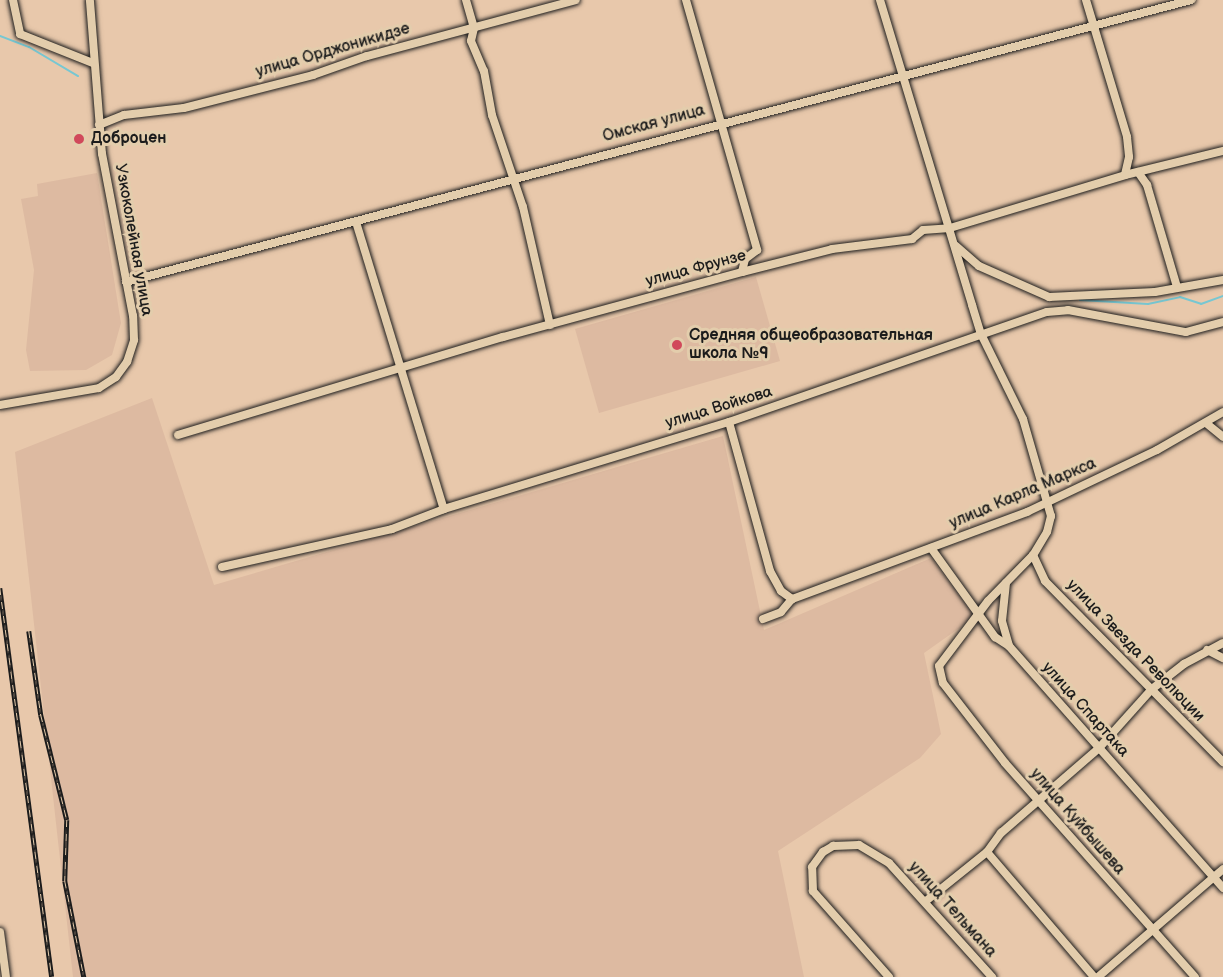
<!DOCTYPE html>
<html>
<head>
<meta charset="utf-8">
<style>
	body { margin:0 }
	#map { position:relative; width:1223px; height:977px; overflow:hidden; background:#e8c8ab; font-family:"Balsamiq Sans",sans-serif }
	div>[style] { position:absolute }
	[style*='--x'] { left:calc(var(--x)*1px); top:calc(var(--y)*1px); width:calc(var(--w)*1px); rotate:calc(var(--a)*1deg) }
	.built>* { inset:0; background:#ddbaa1 }
	.stream>* { height:2px; margin:-1px; padding:0 1px; transform-origin:1px; border-radius:1px; background:#77c7d2 }
	.roads { filter:drop-shadow(0 0 2px #1c1c1c) drop-shadow(0 0 2px #1c1c1c) }
	.minor>* { height:8px; margin:-4px; padding:0 4px; transform-origin:4px; border-radius:4px; background:#e3cdac }
	.rail>* { height:4.5px; margin-top:-2.25px; transform-origin:0; background:repeating-linear-gradient(90deg,#e3cdac 0 7px,#1c1c1c 0 14px); box-sizing:border-box; border-block:2px solid #1c1c1c }
	.dots>* { width:16px; height:16px; translate:-50% -50%; box-sizing:border-box; border:3px solid #e3cdac; border-radius:50% }
	span { translate:-50% -50%; white-space:nowrap; text-align:center; line-height:1.15; -webkit-text-stroke:6px #e3cdac; paint-order:stroke }
	.street-label { font-size:16px; color:#1c1c1c }
	.poi-label { font-size:16px; color:#1c1c1c; font-weight:700 }
	.left { translate:0 -50%; text-align:left }
</style>
</head>
<body>
<div id="map">
	<div class="built">
		<div style="clip-path:polygon(97px 173px,121px 323px,112px 355px,86px 370px,30px 371px,26px 350px,34px 270px,21px 199px,38px 196px,37px 184px)"></div>
		<div style="clip-path:polygon(756px 277px,780px 361px,599px 413px,575px 329px)"></div>
		<div style="clip-path:polygon(152px 398px,214px 585px,723px 436px,764px 630px,931px 558px,975px 617px,924px 653px,941px 734px,920px 758px,778px 851px,804px 977px,73px 977px,15px 452px)"></div>
	</div>
	<div class="stream">
		<div style="--x:0;--y:36;--w:31;--a:21"></div>
		<div style="--x:29;--y:47;--w:57;--a:30.6"></div>
		<div style="--x:1080;--y:300;--w:68;--a:3.4"></div>
		<div style="--x:1148;--y:304;--w:33;--a:-12"></div>
		<div style="--x:1180;--y:297;--w:22;--a:18"></div>
		<div style="--x:1201;--y:304;--w:23;--a:-20"></div>
	</div>
	<div class="roads">
		<div class="minor">
			<div style="--x:13;--y:0;--w:35;--a:78"></div>
			<div style="--x:20;--y:34;--w:79;--a:21.7"></div>
			<div style="--x:466;--y:0;--w:29;--a:74"></div>
			<div style="--x:474;--y:28;--w:13;--a:103"></div>
			<div style="--x:471;--y:41;--w:33;--a:67"></div>
			<div style="--x:484;--y:71;--w:45;--a:79.7"></div>
			<div style="--x:492;--y:115;--w:97;--a:71.4"></div>
			<div style="--x:523;--y:207;--w:121;--a:77.1"></div>
			<div style="--x:686;--y:0;--w:260;--a:74.1"></div>
			<div style="--x:757;--y:250;--w:15;--a:143"></div>
			<div style="--x:745;--y:259;--w:13;--a:103"></div>
			<div style="--x:880;--y:0;--w:319;--a:73.2"></div>
			<div style="--x:972;--y:305;--w:30;--a:73"></div>
			<div style="--x:981;--y:334;--w:95;--a:63.7"></div>
			<div style="--x:1023;--y:419;--w:101;--a:73.9"></div>
			<div style="--x:1051;--y:516;--w:16;--a:104"></div>
			<div style="--x:1047;--y:532;--w:27;--a:121"></div>
			<div style="--x:1033;--y:555;--w:64;--a:134.4"></div>
			<div style="--x:988;--y:601;--w:81;--a:127"></div>
			<div style="--x:939;--y:666;--w:17;--a:77"></div>
			<div style="--x:943;--y:683;--w:101;--a:52.2"></div>
			<div style="--x:1005;--y:763;--w:286;--a:48.4"></div>
			<div style="--x:1086;--y:0;--w:143;--a:73.3"></div>
			<div style="--x:1127;--y:137;--w:20;--a:84"></div>
			<div style="--x:1129;--y:157;--w:18;--a:103"></div>
			<div style="--x:99;--y:125;--w:27;--a:-22"></div>
			<div style="--x:124;--y:115;--w:60;--a:-6.7"></div>
			<div style="--x:184;--y:108;--w:133;--a:-14.3"></div>
			<div style="--x:313;--y:75;--w:57;--a:-19.4"></div>
			<div style="--x:367;--y:56;--w:216;--a:-15"></div>
			<div style="--x:1138;--y:172;--w:16;--a:55"></div>
			<div style="--x:1147;--y:185;--w:106;--a:73.6"></div>
			<div style="--x:356;--y:222;--w:300;--a:73"></div>
			<div style="--x:956;--y:246;--w:30;--a:41"></div>
			<div style="--x:979;--y:266;--w:77;--a:23.9"></div>
			<div style="--x:1049;--y:297;--w:106;--a:-2.7"></div>
			<div style="--x:1155;--y:292;--w:69;--a:-10"></div>
			<div style="--x:126;--y:282;--w:1102;--a:-14.83"></div>
			<div style="--x:0;--y:405;--w:100;--a:-9.7"></div>
			<div style="--x:99;--y:388;--w:20;--a:-33"></div>
			<div style="--x:116;--y:377;--w:19;--a:-54"></div>
			<div style="--x:127;--y:362;--w:23;--a:-72"></div>
			<div style="--x:134;--y:340;--w:24;--a:-92"></div>
			<div style="--x:133;--y:316;--w:165;--a:-100.8"></div>
			<div style="--x:102;--y:154;--w:154;--a:-94.5"></div>
			<div style="--x:729;--y:422;--w:155;--a:74.6"></div>
			<div style="--x:770;--y:571;--w:23;--a:61"></div>
			<div style="--x:781;--y:591;--w:14;--a:36"></div>
			<div style="--x:1206;--y:423;--w:22;--a:39"></div>
			<div style="--x:178;--y:435;--w:339;--a:-16.8"></div>
			<div style="--x:503;--y:337;--w:248;--a:-15.2"></div>
			<div style="--x:742;--y:272;--w:93;--a:-14.3"></div>
			<div style="--x:832;--y:249;--w:81;--a:-7.1"></div>
			<div style="--x:912;--y:239;--w:14;--a:-39"></div>
			<div style="--x:923;--y:230;--w:27;--a:-4"></div>
			<div style="--x:950;--y:228;--w:183;--a:-16.8"></div>
			<div style="--x:1125;--y:175;--w:101;--a:-13.8"></div>
			<div style="--x:931;--y:548;--w:110;--a:54.3"></div>
			<div style="--x:995;--y:637;--w:17;--a:33"></div>
			<div style="--x:1009;--y:646;--w:323;--a:48.5"></div>
			<div style="--x:1033;--y:555;--w:29;--a:65"></div>
			<div style="--x:1045;--y:581;--w:254;--a:45.5"></div>
			<div style="--x:222;--y:567;--w:174;--a:-12.6"></div>
			<div style="--x:392;--y:529;--w:56;--a:-21"></div>
			<div style="--x:444;--y:509;--w:298;--a:-17"></div>
			<div style="--x:729;--y:422;--w:336;--a:-19.1"></div>
			<div style="--x:1047;--y:312;--w:21;--a:-5"></div>
			<div style="--x:1068;--y:310;--w:120;--a:10.6"></div>
			<div style="--x:1186;--y:332;--w:38;--a:-15"></div>
			<div style="--x:1006;--y:583;--w:38;--a:96"></div>
			<div style="--x:1002;--y:621;--w:26;--a:74"></div>
			<div style="--x:763;--y:619;--w:19;--a:-21"></div>
			<div style="--x:781;--y:612;--w:17;--a:-50"></div>
			<div style="--x:792;--y:599;--w:251;--a:-20.3"></div>
			<div style="--x:1027;--y:512;--w:144;--a:-25.5"></div>
			<div style="--x:1157;--y:450;--w:76;--a:-29.9"></div>
			<div style="--x:1207;--y:650;--w:18;--a:27"></div>
			<div style="--x:987;--y:852;--w:165;--a:49.4"></div>
			<div style="--x:926;--y:901;--w:78;--a:-38.8"></div>
			<div style="--x:987;--y:852;--w:24;--a:-54"></div>
			<div style="--x:1001;--y:833;--w:130;--a:-40.9"></div>
			<div style="--x:1099;--y:748;--w:79;--a:-48.1"></div>
			<div style="--x:1152;--y:689;--w:41;--a:-38"></div>
			<div style="--x:1184;--y:664;--w:44;--a:-28.3"></div>
			<div style="--x:0;--y:932;--w:45;--a:82.4"></div>
			<div style="--x:889;--y:977;--w:115;--a:-131.5"></div>
			<div style="--x:813;--y:891;--w:24;--a:-92"></div>
			<div style="--x:812;--y:867;--w:19;--a:-54"></div>
			<div style="--x:823;--y:852;--w:12;--a:-31"></div>
			<div style="--x:833;--y:846;--w:26;--a:-2"></div>
			<div style="--x:859;--y:845;--w:35;--a:31"></div>
			<div style="--x:889;--y:863;--w:154;--a:47.9"></div>
			<div style="--x:1098;--y:977;--w:165;--a:-40.8"></div>
		</div>
	</div>
	<div class="rail">
		<div style="--x:0;--y:588;--w:392;--a:82.4"></div>
		<div style="--x:29;--y:631;--w:85;--a:81.9"></div>
		<div style="--x:41;--y:715;--w:108;--a:76.1"></div>
		<div style="--x:67;--y:820;--w:61;--a:91.9"></div>
		<div style="--x:65;--y:881;--w:98;--a:78.8"></div>
	</div>
	<div class="dots">
		<div style="left:79px;top:139px;background:#d1495b"></div>
		<div style="left:677px;top:345px;background:#d1495b"></div>
	</div>
	<div class="street-label">
		<span style="left:333px;top:51px;rotate:-16deg">улица Орджоникидзе</span>
		<span style="left:654px;top:124px;rotate:-15deg">Омская улица</span>
		<span style="left:133px;top:240px;rotate:80deg">Узкоколейная улица</span>
		<span style="left:696px;top:269px;rotate:-15deg">улица Фрунзе</span>
		<span style="left:719px;top:408px;rotate:-17deg">улица Войкова</span>
		<span style="left:1023px;top:494px;rotate:-23deg">улица Карла Маркса</span>
		<span style="left:1135px;top:651px;rotate:46deg">улица Звезда Революции</span>
		<span style="left:1085px;top:710px;rotate:48deg">улица Спартака</span>
		<span style="left:1077px;top:822px;rotate:49deg">улица Куйбышева</span>
		<span style="left:952px;top:910px;rotate:48deg">улица Тельмана</span>
	</div>
	<div class="poi-label">
		<span class="left" style="left:91px;top:139px">Доброцен</span>
		<span class="left" style="left:689px;top:345px">Средняя общеобразовательная<br>школа №9</span>
	</div>
</div>
</body>
</html>
